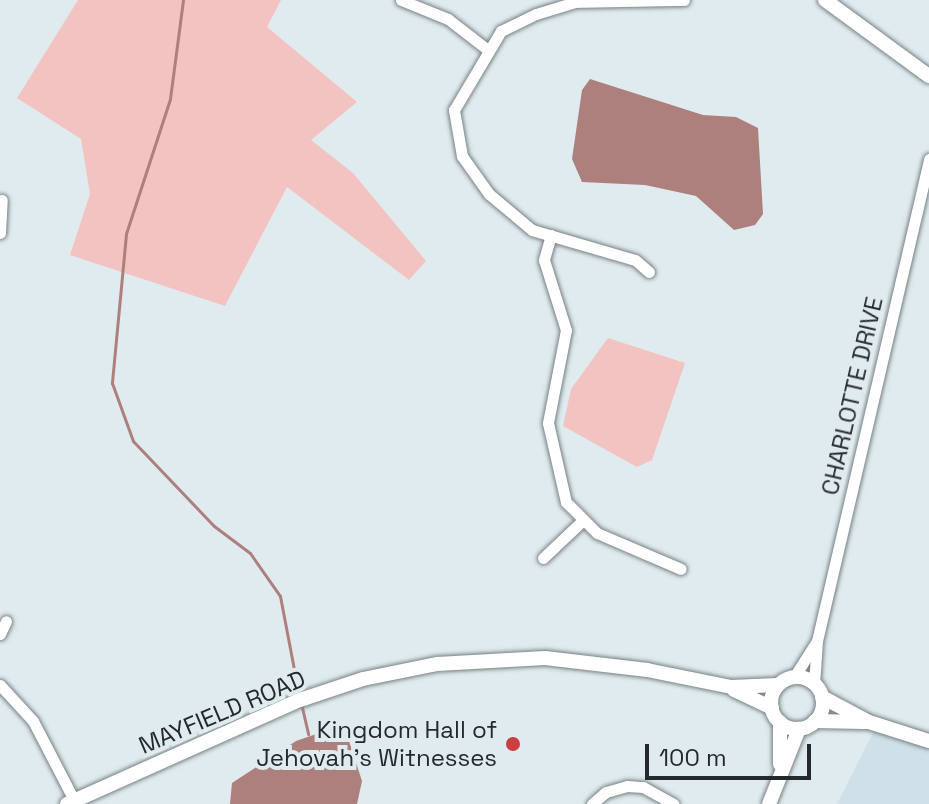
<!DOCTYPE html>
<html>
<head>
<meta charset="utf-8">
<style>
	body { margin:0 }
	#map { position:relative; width:929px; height:804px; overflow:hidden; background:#e0ebef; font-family:"Space Grotesk",sans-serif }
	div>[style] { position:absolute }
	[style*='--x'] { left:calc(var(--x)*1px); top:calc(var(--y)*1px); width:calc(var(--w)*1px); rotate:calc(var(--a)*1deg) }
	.built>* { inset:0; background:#cfe0e8 }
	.green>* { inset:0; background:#f2c3c0 }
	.water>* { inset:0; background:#ad807d }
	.stream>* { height:3px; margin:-1.5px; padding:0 1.5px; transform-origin:1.5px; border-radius:1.5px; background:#ad807d }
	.roads { filter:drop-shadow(0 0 2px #788185) drop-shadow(0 0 2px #788185) }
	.minor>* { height:11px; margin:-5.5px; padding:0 5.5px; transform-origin:5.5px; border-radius:5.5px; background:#fff }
	.tertiary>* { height:14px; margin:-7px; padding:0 7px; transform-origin:7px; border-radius:7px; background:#fff }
	.tertiary>.ring { margin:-7px; padding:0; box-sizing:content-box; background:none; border:14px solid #fff; border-radius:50% }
	.dots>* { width:22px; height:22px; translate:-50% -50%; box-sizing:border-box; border:4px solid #e0ebef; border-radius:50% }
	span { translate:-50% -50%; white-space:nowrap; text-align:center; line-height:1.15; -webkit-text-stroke:8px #e0ebef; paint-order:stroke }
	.street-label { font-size:24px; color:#25292b }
	.poi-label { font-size:24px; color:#25292b }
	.right { translate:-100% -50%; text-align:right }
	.scale { position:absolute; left:645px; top:744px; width:166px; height:36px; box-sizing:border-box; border:4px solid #25292b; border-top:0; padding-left:10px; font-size:24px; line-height:28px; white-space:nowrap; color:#25292b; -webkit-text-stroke:6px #e0ebef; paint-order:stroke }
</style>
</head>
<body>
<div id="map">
	<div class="built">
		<div style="clip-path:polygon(879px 721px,929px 738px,929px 804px,837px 804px)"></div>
	</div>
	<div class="green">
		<div style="clip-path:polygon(78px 0,281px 0,267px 27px,357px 102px,311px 140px,353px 173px,426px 261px,409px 280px,287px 187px,225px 306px,70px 255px,90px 194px,81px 139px,17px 98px)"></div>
		<div style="clip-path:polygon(608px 338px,685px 363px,652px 460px,637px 467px,563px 426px,571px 389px)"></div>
	</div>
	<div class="water">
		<div style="clip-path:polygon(590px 79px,703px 115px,736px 117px,758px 128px,763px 214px,755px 225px,734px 230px,696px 196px,645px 185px,582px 182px,572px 159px,582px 90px)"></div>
		<div style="clip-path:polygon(322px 732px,348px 738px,362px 781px,357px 804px,230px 804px,232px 783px,296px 741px)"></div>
	</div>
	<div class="stream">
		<div style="--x:183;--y:0;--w:100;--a:97.5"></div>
		<div style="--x:170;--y:99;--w:142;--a:108.1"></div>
		<div style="--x:126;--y:234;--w:150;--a:95.4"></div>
		<div style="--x:112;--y:383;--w:62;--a:70.1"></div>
		<div style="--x:133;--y:441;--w:117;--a:46.4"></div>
		<div style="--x:214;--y:526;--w:45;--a:36.9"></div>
		<div style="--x:250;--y:553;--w:52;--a:55.1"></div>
		<div style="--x:280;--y:596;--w:102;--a:79.2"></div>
		<div style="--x:301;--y:703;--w:32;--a:77"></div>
	</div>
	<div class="roads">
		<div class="minor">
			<div style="--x:401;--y:0;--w:51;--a:22"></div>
			<div style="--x:448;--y:19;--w:51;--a:37.8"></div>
			<div style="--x:0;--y:233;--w:33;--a:-87"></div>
			<div style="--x:551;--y:235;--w:26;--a:106"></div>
			<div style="--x:544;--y:260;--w:73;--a:72.6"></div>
			<div style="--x:566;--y:330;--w:95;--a:101"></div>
			<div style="--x:548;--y:423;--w:81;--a:77.2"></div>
			<div style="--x:566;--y:502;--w:44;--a:45"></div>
			<div style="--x:597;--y:533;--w:91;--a:23.2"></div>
			<div style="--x:649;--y:272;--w:18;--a:-139"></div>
			<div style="--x:635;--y:260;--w:107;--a:-163.8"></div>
			<div style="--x:532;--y:230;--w:56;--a:-140.1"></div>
			<div style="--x:489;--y:194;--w:47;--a:-125.4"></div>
			<div style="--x:462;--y:156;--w:47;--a:-99.9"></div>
			<div style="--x:454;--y:110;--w:92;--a:-59.3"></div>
			<div style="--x:501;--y:31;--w:39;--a:-26"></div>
			<div style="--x:536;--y:14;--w:41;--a:-17.1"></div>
			<div style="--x:575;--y:2;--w:109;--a:-1.1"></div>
			<div style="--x:543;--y:558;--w:55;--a:-43.5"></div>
			<div style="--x:0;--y:634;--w:14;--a:-65"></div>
			<div style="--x:794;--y:677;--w:43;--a:-57.4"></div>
			<div style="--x:814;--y:684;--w:43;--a:-86"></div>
			<div style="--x:817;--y:641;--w:495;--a:-76.9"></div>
			<div style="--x:0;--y:685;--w:49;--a:47.5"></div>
			<div style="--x:33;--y:721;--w:93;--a:62.6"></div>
			<div style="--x:592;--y:804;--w:18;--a:-41"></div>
			<div style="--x:606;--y:792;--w:22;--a:-16"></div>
			<div style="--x:627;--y:786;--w:16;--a:4"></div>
			<div style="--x:643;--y:787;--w:35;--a:29"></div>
		</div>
		<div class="tertiary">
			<div style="--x:825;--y:0;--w:129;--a:36.2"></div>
			<div class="ring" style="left:771px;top:677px;width:38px;height:38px"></div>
			<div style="--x:734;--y:690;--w:42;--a:25.3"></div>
			<div style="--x:822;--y:697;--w:53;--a:28"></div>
			<div style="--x:869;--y:722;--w:63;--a:17.6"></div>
			<div style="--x:815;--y:721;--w:50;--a:1.1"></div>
			<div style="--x:780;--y:722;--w:42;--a:90"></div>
			<div style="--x:67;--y:804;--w:255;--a:-24.1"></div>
			<div style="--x:300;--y:700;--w:66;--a:-18.4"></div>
			<div style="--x:363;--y:679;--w:76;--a:-11.5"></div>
			<div style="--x:437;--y:664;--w:108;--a:-3.2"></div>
			<div style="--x:545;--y:658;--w:103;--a:6.7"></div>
			<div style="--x:647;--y:670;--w:86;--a:11.4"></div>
			<div style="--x:731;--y:687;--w:47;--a:-2.4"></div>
			<div style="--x:769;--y:804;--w:81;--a:-68.2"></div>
		</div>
	</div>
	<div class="dots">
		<div style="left:513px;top:744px;background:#cd3e43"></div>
	</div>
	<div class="street-label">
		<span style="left:852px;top:396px;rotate:-77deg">CHARLOTTE DRIVE</span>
		<span style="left:222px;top:712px;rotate:-23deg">MAYFIELD ROAD</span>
	</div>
	<div class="poi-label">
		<span class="right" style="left:497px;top:744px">Kingdom Hall of<br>Jehovah’s Witnesses</span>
	</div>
	<div class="scale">100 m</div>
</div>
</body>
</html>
